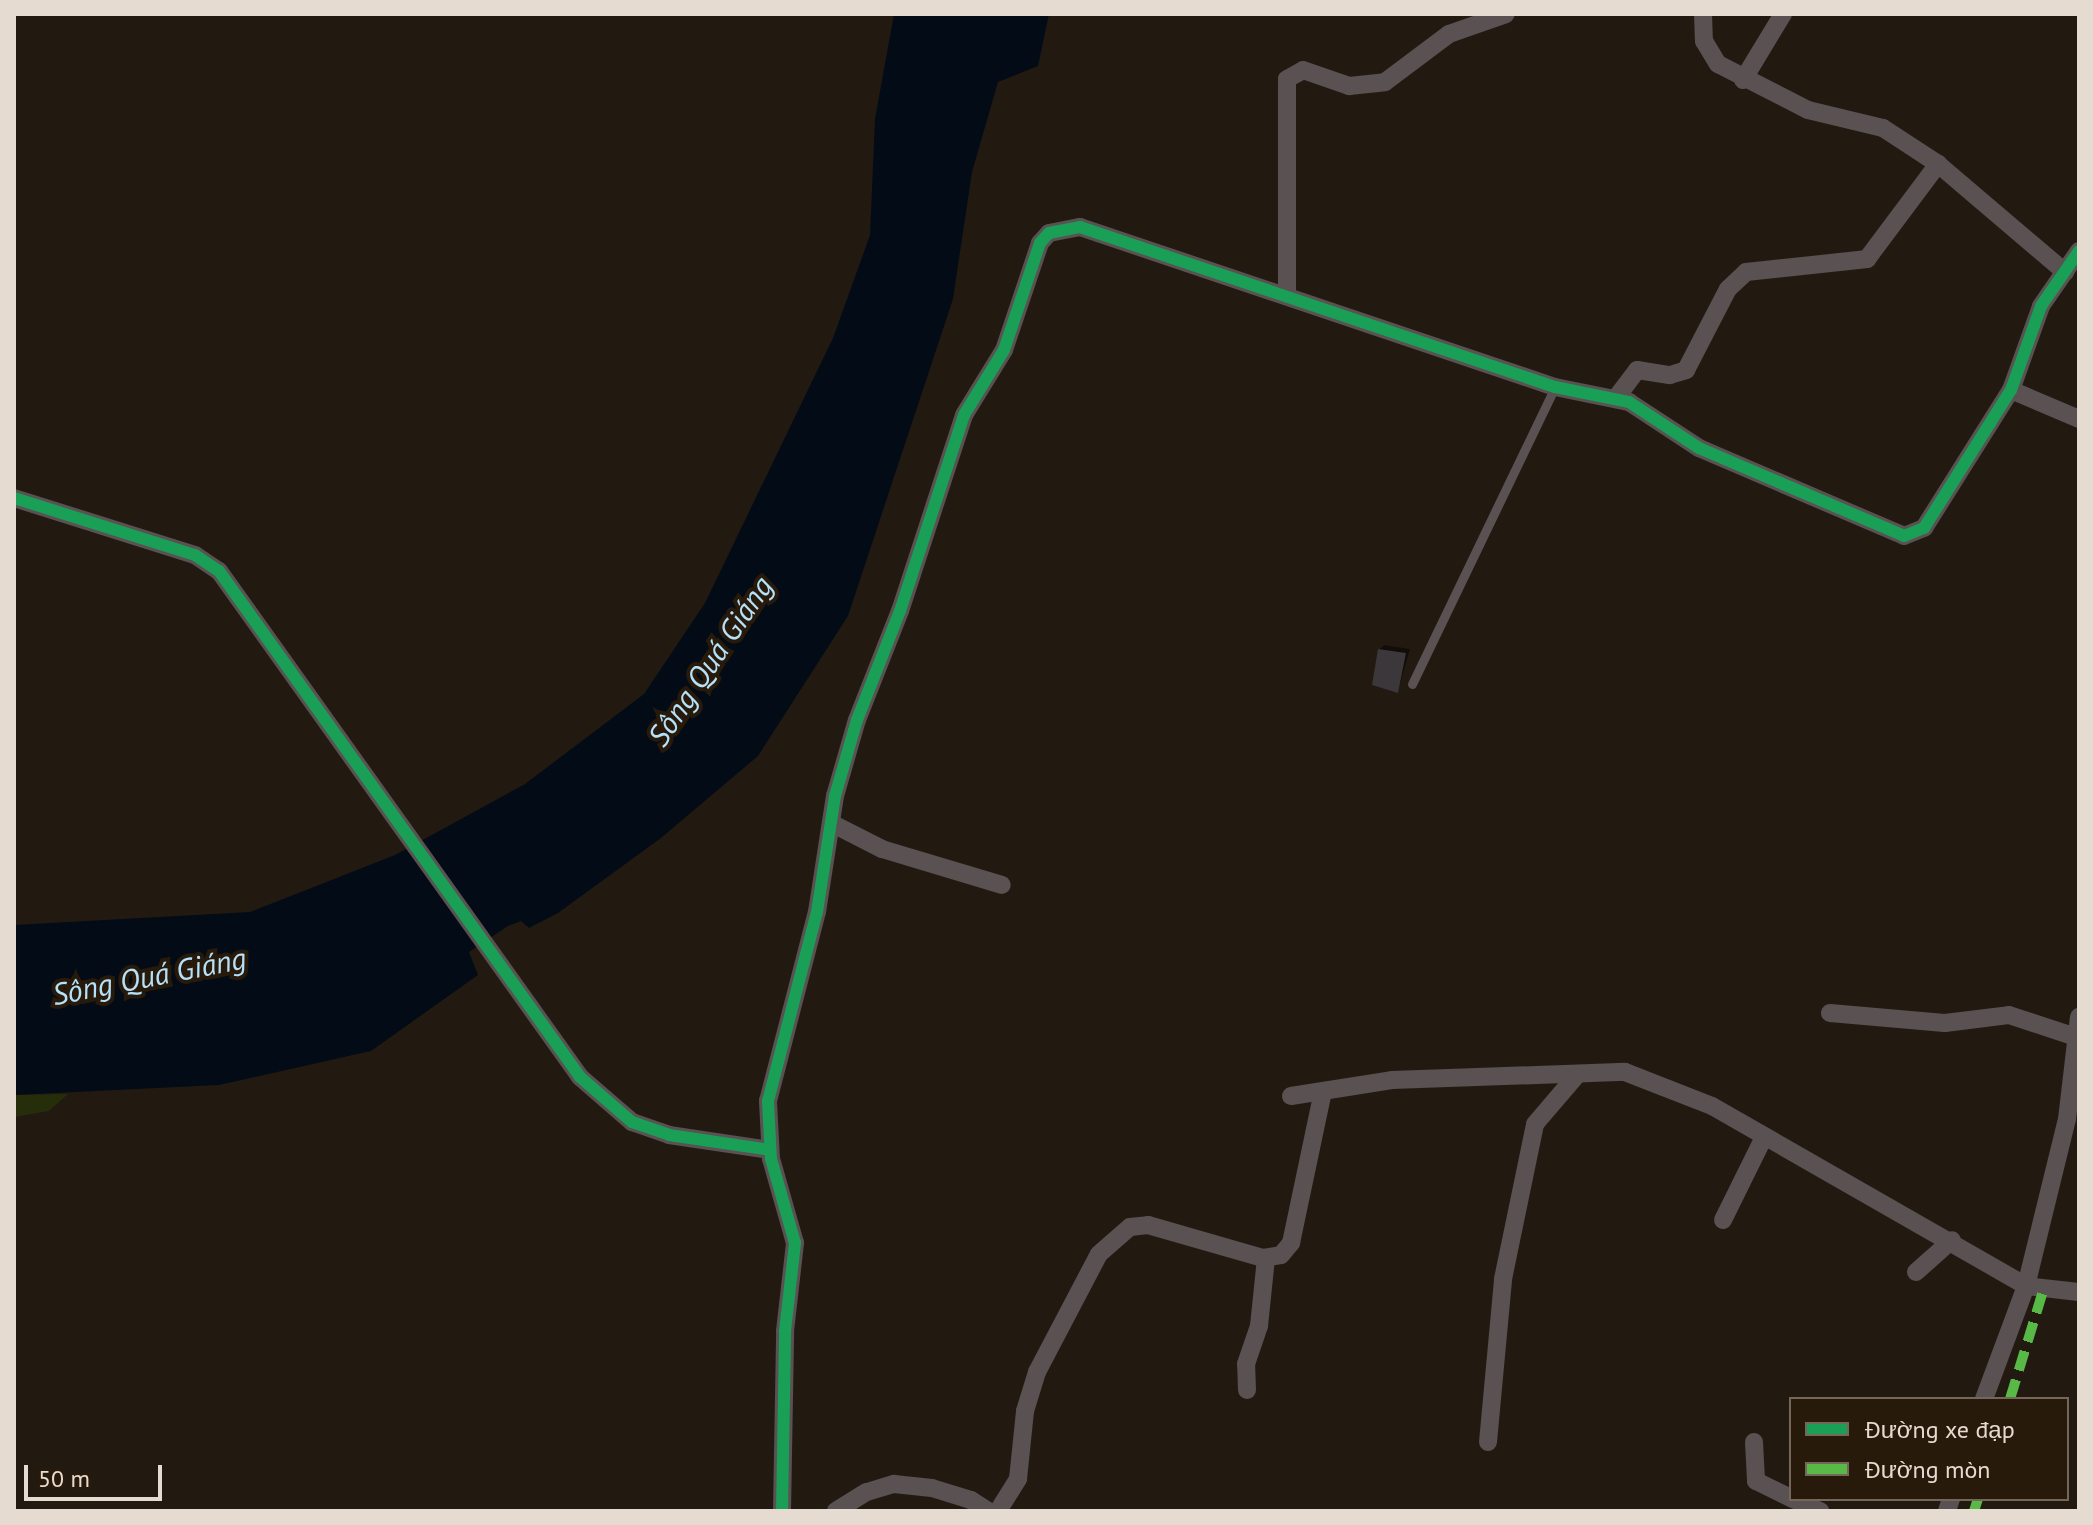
<!DOCTYPE html>
<html>
<head>
<meta charset="utf-8">
<style>
	body { margin:0 }
	#map { position:relative; width:2093px; height:1525px; overflow:hidden; background:#221a11; font-family:"PT Sans",sans-serif }
	div>[style] { position:absolute }
	[style*='--x'] { left:calc(var(--x)*1px); top:calc(var(--y)*1px); width:calc(var(--w)*1px); rotate:calc(var(--a)*1deg) }
	.green>* { inset:0; background:#252d0b }
	.water>* { inset:0; background:#030c16 }
	.shadow>* { inset:0; background:#0007 }
	.building>* { inset:0; background:#3b373a }
	.service>* { height:9px; margin:-4.5px; padding:0 4.5px; transform-origin:4.5px; border-radius:4.5px; background:#595152 }
	.minor>* { height:18px; margin:-9px; padding:0 9px; transform-origin:9px; border-radius:9px; background:#595152 }
	.quiet>* { height:10px; margin-top:-5px; transform-origin:0; background:repeating-linear-gradient(90deg,#58b947 0 20px,transparent 0 30px) }
	.cycleway>* { height:12px; margin:-6px; padding:0 6px; transform-origin:6px; border-radius:6px; background:#1a9f57 }
	span { translate:-50% -50%; white-space:nowrap; text-align:center; line-height:1.15; -webkit-text-stroke:8px #281a0b; paint-order:stroke }
	.water-label { font-size:30px; color:#b5e1fa; font-style:italic }
	.frame { position:absolute; inset:0; border:16px solid #e5dbd1; pointer-events:none }
	.legend { position:absolute; left:1789px; top:1397px; width:280px; height:104px; box-sizing:border-box; background:#281a0b; border:2px solid #74675a; margin:0; padding:10px 14px; list-style:none; font-size:24px; color:#e5dbd1 }
	.legend li { display:flex; align-items:center; gap:16px; height:40px }
	.legend b { width:40px; border:2px solid #74675a }
	.scale { position:absolute; left:24px; top:1465px; width:138px; height:36px; box-sizing:border-box; border:4px solid #e5dbd1; border-top:0; padding-left:10px; font-size:24px; line-height:28px; white-space:nowrap; color:#e5dbd1; -webkit-text-stroke:6px #281a0b; paint-order:stroke }
</style>
</head>
<body>
<div id="map">
	<div class="green">
		<div style="clip-path:polygon(68px 1094px,49px 1111px,14px 1117px,14px 1095px)"></div>
	</div>
	<div class="water">
		<div style="clip-path:polygon(894px 14px,1049px 14px,1038px 66px,998px 82px,972px 172px,953px 299px,848px 616px,758px 756px,661px 838px,558px 913px,529px 928px,521px 921px,508px 926px,469px 952px,478px 975px,371px 1051px,219px 1085px,14px 1095px,14px 925px,250px 912px,395px 855px,525px 784px,644px 694px,705px 603px,833px 338px,870px 235px,875px 119px)"></div>
	</div>
	<div class="shadow">
		<div style="clip-path:polygon(1384px 645px,1410px 649px,1398px 691px,1379px 650px)"></div>
	</div>
	<div class="building">
		<div style="clip-path:polygon(1378px 649px,1406px 653px,1398px 693px,1372px 685px)"></div>
	</div>
	<div class="service">
		<div style="--x:1412;--y:684;--w:330;--a:-64.3"></div>
	</div>
	<div class="minor">
		<div style="--x:1703;--y:14;--w:27;--a:88"></div>
		<div style="--x:1704;--y:41;--w:27;--a:59"></div>
		<div style="--x:1718;--y:64;--w:101;--a:27.1"></div>
		<div style="--x:1808;--y:110;--w:77;--a:13.5"></div>
		<div style="--x:1883;--y:128;--w:66;--a:33.2"></div>
		<div style="--x:1938;--y:164;--w:167;--a:40.4"></div>
		<div style="--x:1743;--y:80;--w:77;--a:-58.8"></div>
		<div style="--x:1287;--y:295;--w:216;--a:-90"></div>
		<div style="--x:1287;--y:79;--w:18;--a:-29"></div>
		<div style="--x:1303;--y:70;--w:49;--a:19.2"></div>
		<div style="--x:1349;--y:86;--w:36;--a:-6"></div>
		<div style="--x:1385;--y:82;--w:80;--a:-36.9"></div>
		<div style="--x:1449;--y:34;--w:60;--a:-19.3"></div>
		<div style="--x:2011;--y:390;--w:74;--a:23.1"></div>
		<div style="--x:1616;--y:398;--w:35;--a:-53"></div>
		<div style="--x:1637;--y:370;--w:33;--a:9"></div>
		<div style="--x:1670;--y:375;--w:17;--a:-17"></div>
		<div style="--x:1686;--y:370;--w:91;--a:-62.6"></div>
		<div style="--x:1728;--y:289;--w:25;--a:-43"></div>
		<div style="--x:1746;--y:272;--w:122;--a:-6.1"></div>
		<div style="--x:1867;--y:259;--w:119;--a:-53.2"></div>
		<div style="--x:14;--y:498;--w:190;--a:17.5"></div>
		<div style="--x:195;--y:555;--w:29;--a:34"></div>
		<div style="--x:219;--y:571;--w:622;--a:54.49"></div>
		<div style="--x:580;--y:1077;--w:69;--a:40.9"></div>
		<div style="--x:632;--y:1122;--w:39;--a:19"></div>
		<div style="--x:669;--y:1135;--w:102;--a:8.4"></div>
		<div style="--x:831;--y:823;--w:57;--a:27"></div>
		<div style="--x:882;--y:849;--w:125;--a:16.7"></div>
		<div style="--x:1830;--y:1013;--w:115;--a:5"></div>
		<div style="--x:1945;--y:1023;--w:64;--a:-7.1"></div>
		<div style="--x:2009;--y:1015;--w:74;--a:18.2"></div>
		<div style="--x:1291;--y:1096;--w:102;--a:-9"></div>
		<div style="--x:1392;--y:1080;--w:233;--a:-2"></div>
		<div style="--x:1625;--y:1072;--w:93;--a:21.3"></div>
		<div style="--x:1712;--y:1106;--w:362;--a:29.8"></div>
		<div style="--x:2026;--y:1286;--w:53;--a:6.5"></div>
		<div style="--x:1723;--y:1220;--w:93;--a:-63.7"></div>
		<div style="--x:1916;--y:1272;--w:48;--a:-41.6"></div>
		<div style="--x:1247;--y:1390;--w:26;--a:-92"></div>
		<div style="--x:1246;--y:1364;--w:40;--a:-71.1"></div>
		<div style="--x:1259;--y:1326;--w:68;--a:-84.1"></div>
		<div style="--x:1984;--y:1399;--w:121;--a:-69.6"></div>
		<div style="--x:2026;--y:1286;--w:172;--a:-76.2"></div>
		<div style="--x:2067;--y:1119;--w:103;--a:-83.3"></div>
		<div style="--x:1488;--y:1442;--w:164;--a:-84.7"></div>
		<div style="--x:1503;--y:1279;--w:158;--a:-78.3"></div>
		<div style="--x:1535;--y:1124;--w:63;--a:-49.5"></div>
		<div style="--x:1754;--y:1442;--w:39;--a:87"></div>
		<div style="--x:1756;--y:1481;--w:39;--a:26"></div>
		<div style="--x:1793;--y:1499;--w:30;--a:24"></div>
		<div style="--x:782;--y:1511;--w:180;--a:-89"></div>
		<div style="--x:785;--y:1331;--w:89;--a:-83.5"></div>
		<div style="--x:795;--y:1243;--w:87;--a:-105.9"></div>
		<div style="--x:771;--y:1159;--w:58;--a:-93"></div>
		<div style="--x:768;--y:1101;--w:195;--a:-75.5"></div>
		<div style="--x:817;--y:912;--w:117;--a:-81.2"></div>
		<div style="--x:835;--y:796;--w:79;--a:-73.9"></div>
		<div style="--x:857;--y:720;--w:117;--a:-68.5"></div>
		<div style="--x:900;--y:611;--w:206;--a:-71.9"></div>
		<div style="--x:964;--y:415;--w:76;--a:-58.4"></div>
		<div style="--x:1004;--y:350;--w:113;--a:-71.4"></div>
		<div style="--x:1040;--y:243;--w:13;--a:-48"></div>
		<div style="--x:1049;--y:233;--w:32;--a:-11"></div>
		<div style="--x:1080;--y:227;--w:501;--a:18.62"></div>
		<div style="--x:1555;--y:387;--w:76;--a:11.5"></div>
		<div style="--x:1629;--y:402;--w:84;--a:33.3"></div>
		<div style="--x:1699;--y:448;--w:223;--a:23.2"></div>
		<div style="--x:1904;--y:536;--w:22;--a:-22"></div>
		<div style="--x:1924;--y:528;--w:163;--a:-57.8"></div>
		<div style="--x:2011;--y:390;--w:89;--a:-70.3"></div>
		<div style="--x:2041;--y:306;--w:67;--a:-55.4"></div>
		<div style="--x:836;--y:1511;--w:36;--a:-32"></div>
		<div style="--x:867;--y:1492;--w:28;--a:-17"></div>
		<div style="--x:894;--y:1484;--w:38;--a:6"></div>
		<div style="--x:932;--y:1488;--w:41;--a:17.1"></div>
		<div style="--x:971;--y:1500;--w:20;--a:33"></div>
		<div style="--x:998;--y:1511;--w:38;--a:-58"></div>
		<div style="--x:1018;--y:1479;--w:68;--a:-84.1"></div>
		<div style="--x:1025;--y:1411;--w:41;--a:-72.9"></div>
		<div style="--x:1037;--y:1372;--w:133;--a:-62.3"></div>
		<div style="--x:1099;--y:1254;--w:41;--a:-41.1"></div>
		<div style="--x:1130;--y:1227;--w:18;--a:-6"></div>
		<div style="--x:1148;--y:1225;--w:120;--a:16"></div>
		<div style="--x:1263;--y:1258;--w:18;--a:-9"></div>
		<div style="--x:1281;--y:1255;--w:16;--a:-50"></div>
		<div style="--x:1291;--y:1243;--w:155;--a:-78.1"></div>
		<div style="--x:1947;--y:1511;--w:13;--a:-72"></div>
	</div>
	<div class="quiet">
		<div style="--x:2010;--y:1399;--w:116;--a:-73"></div>
		<div style="--x:1974;--y:1511;--w:13;--a:-72"></div>
	</div>
	<div class="cycleway">
		<div style="--x:14;--y:498;--w:190;--a:17.5"></div>
		<div style="--x:195;--y:555;--w:29;--a:34"></div>
		<div style="--x:219;--y:571;--w:622;--a:54.49"></div>
		<div style="--x:580;--y:1077;--w:69;--a:40.9"></div>
		<div style="--x:632;--y:1122;--w:39;--a:19"></div>
		<div style="--x:669;--y:1135;--w:102;--a:8.4"></div>
		<div style="--x:782;--y:1511;--w:180;--a:-89"></div>
		<div style="--x:785;--y:1331;--w:89;--a:-83.5"></div>
		<div style="--x:795;--y:1243;--w:87;--a:-105.9"></div>
		<div style="--x:771;--y:1159;--w:58;--a:-93"></div>
		<div style="--x:768;--y:1101;--w:195;--a:-75.5"></div>
		<div style="--x:817;--y:912;--w:117;--a:-81.2"></div>
		<div style="--x:835;--y:796;--w:79;--a:-73.9"></div>
		<div style="--x:857;--y:720;--w:117;--a:-68.5"></div>
		<div style="--x:900;--y:611;--w:206;--a:-71.9"></div>
		<div style="--x:964;--y:415;--w:76;--a:-58.4"></div>
		<div style="--x:1004;--y:350;--w:113;--a:-71.4"></div>
		<div style="--x:1040;--y:243;--w:13;--a:-48"></div>
		<div style="--x:1049;--y:233;--w:32;--a:-11"></div>
		<div style="--x:1080;--y:227;--w:501;--a:18.62"></div>
		<div style="--x:1555;--y:387;--w:76;--a:11.5"></div>
		<div style="--x:1629;--y:402;--w:84;--a:33.3"></div>
		<div style="--x:1699;--y:448;--w:223;--a:23.2"></div>
		<div style="--x:1904;--y:536;--w:22;--a:-22"></div>
		<div style="--x:1924;--y:528;--w:163;--a:-57.8"></div>
		<div style="--x:2011;--y:390;--w:89;--a:-70.3"></div>
		<div style="--x:2041;--y:306;--w:67;--a:-55.4"></div>
	</div>
	<div class="water-label">
		<span style="left:710px;top:661px;rotate:-56deg">Sông Quá Giáng</span>
		<span style="left:149px;top:976px;rotate:-11deg">Sông Quá Giáng</span>
	</div>
	<div class="frame"></div>
	<ul class="legend">
	<li><b style="height:10px;background:#1a9f57"></b>Đường xe đạp</li>
	<li><b style="height:10px;background:#58b947"></b>Đường mòn</li>
	</ul>
	<div class="scale">50 m</div>
</div>
</body>
</html>
